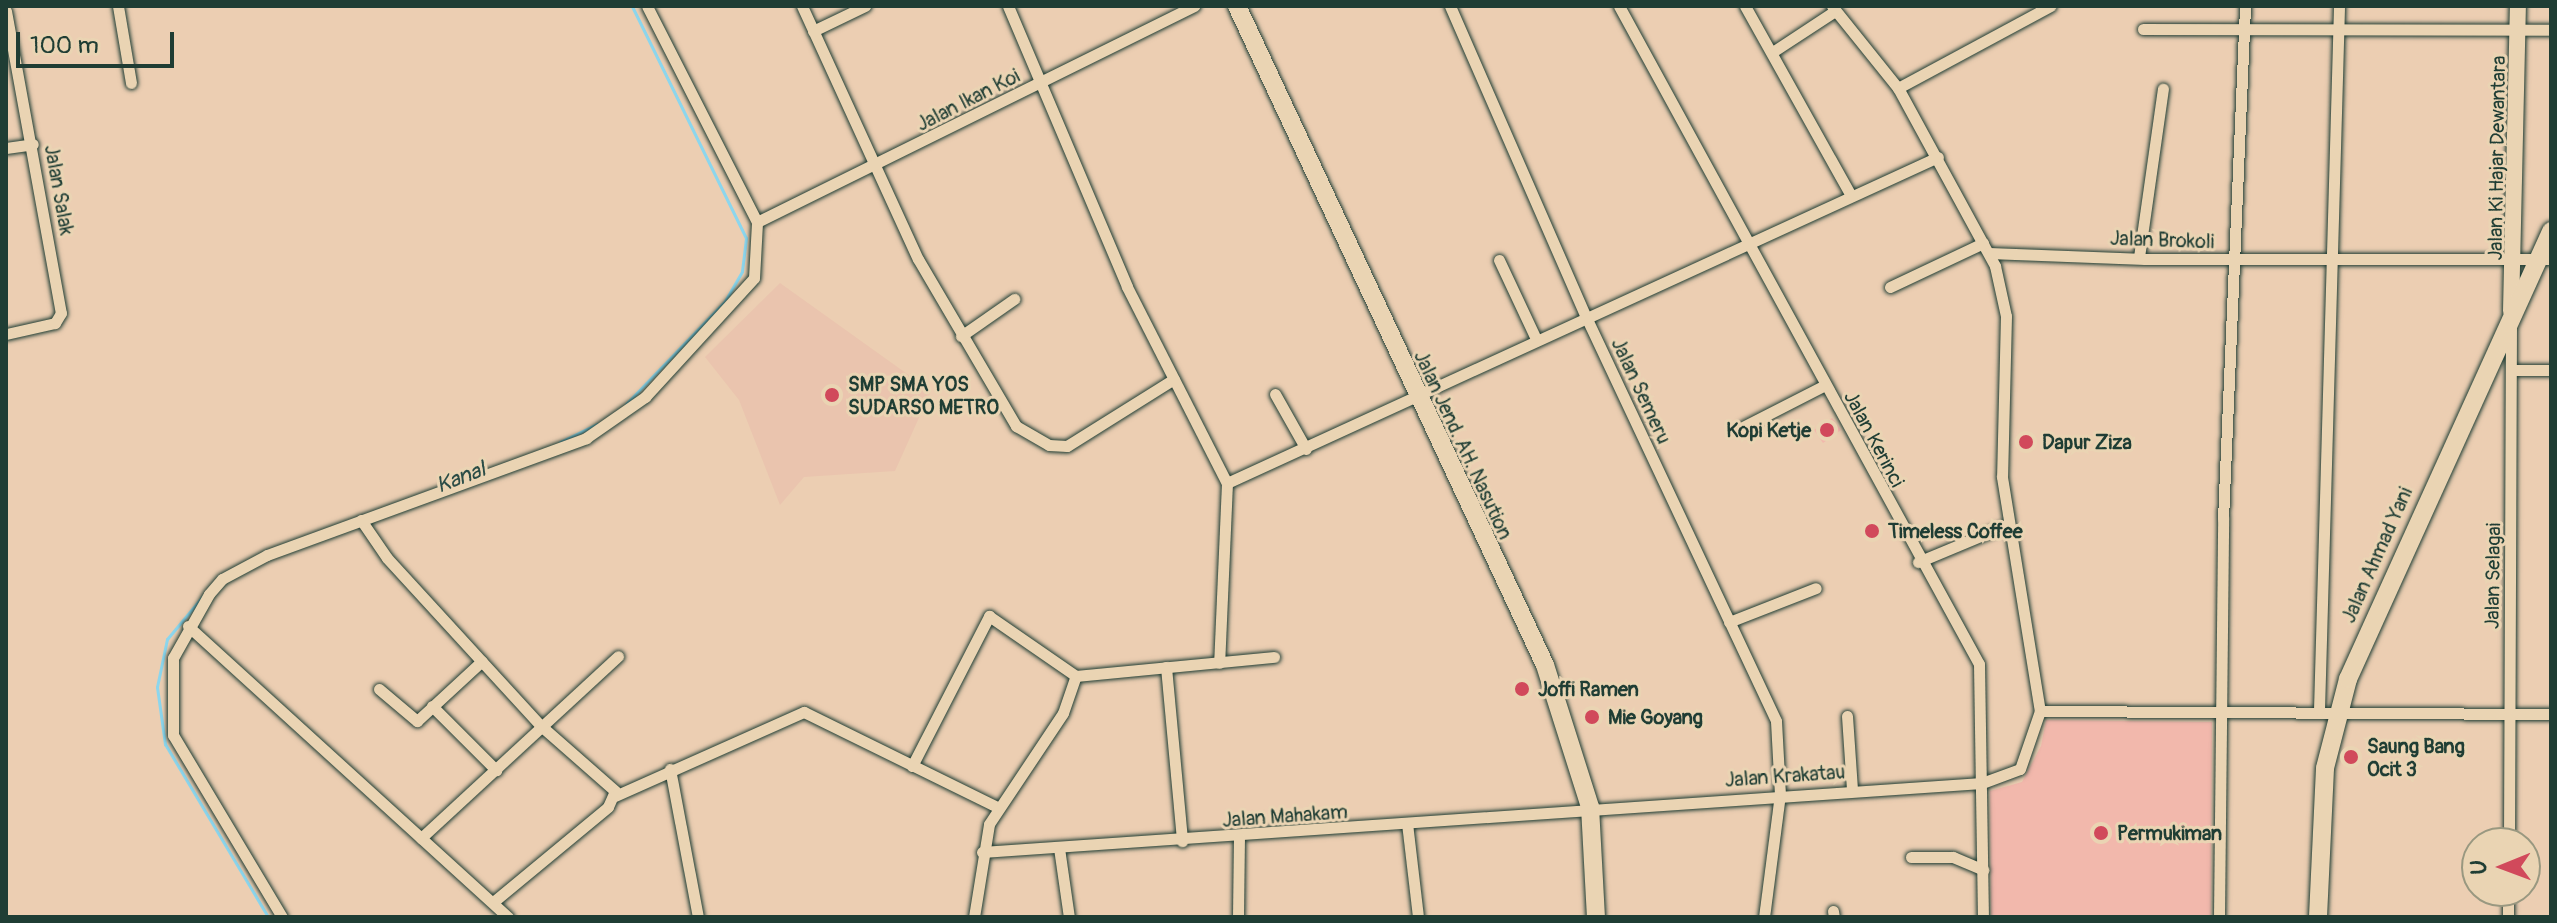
<!DOCTYPE html>
<html>
<head>
<meta charset="utf-8">
<style>
	body { margin:0 }
	#map { position:relative; width:2557px; height:923px; overflow:hidden; background:#ecceb2; font-family:Pangolin,sans-serif }
	div>[style] { position:absolute }
	[style*='--x'] { left:calc(var(--x)*1px); top:calc(var(--y)*1px); width:calc(var(--w)*1px); rotate:calc(var(--a)*1deg) }
	.built>* { inset:0; background:#eac4ae }
	.stream>* { height:3px; margin:-1.5px; padding:0 1.5px; transform-origin:1.5px; border-radius:1.5px; background:#8cd6ed }
	.building>* { inset:0; background:#f2b8ac }
	.roads { filter:drop-shadow(0 0 2px #1f3d34) drop-shadow(0 0 2px #1f3d34) }
	.minor>* { height:11px; margin:-5.5px; padding:0 5.5px; transform-origin:5.5px; border-radius:5.5px; background:#ead4b3 }
	.secondary>* { height:16px; margin:-8px; padding:0 8px; transform-origin:8px; border-radius:8px; background:#ead4b3 }
	.primary>* { height:18px; margin:-9px; padding:0 9px; transform-origin:9px; border-radius:9px; background:#ead4b3 }
	.trunk>* { height:18px; margin:-9px; padding:0 9px; transform-origin:9px; border-radius:9px; background:#ead4b3 }
	.dots>* { width:22px; height:22px; translate:-50% -50%; box-sizing:border-box; border:4px solid #ead4b3; border-radius:50% }
	span { translate:-50% -50%; white-space:nowrap; text-align:center; line-height:1.15; -webkit-text-stroke:6px #ead4b3; paint-order:stroke }
	.street-label { font-size:20px; color:#1f3d34 }
	.poi-label { font-size:20px; color:#1f3d34; font-weight:700 }
	.left { translate:0 -50%; text-align:left }
	.right { translate:-100% -50%; text-align:right }
	.water-label { font-size:22px; color:#2a4c46; font-style:italic }
	.frame { position:absolute; inset:0; border:8px solid #1f3d34; pointer-events:none }
	.north { position:absolute; left:2461px; top:827px; width:80px; height:80px; box-sizing:border-box; background:#ead4b3; border:2px solid #999880; border-radius:50%; rotate:269deg; font-size:22px; font-weight:700; line-height:32px; text-align:center; color:#1f3d34 }
	.north::after { content:''; display:block; margin:auto; width:28px; height:36px; background:#d1495b; clip-path:polygon(50% 0,100% 100%,50% 72%,0 100%) }
	.scale { position:absolute; left:16px; top:32px; width:158px; height:36px; box-sizing:border-box; border:4px solid #1f3d34; border-top:0; padding-left:10px; font-size:24px; line-height:28px; white-space:nowrap; color:#1f3d34; -webkit-text-stroke:6px #ead4b3; paint-order:stroke }
</style>
</head>
<body>
<div id="map">
	<div class="built">
		<div style="clip-path:polygon(780px 283px,931px 391px,895px 471px,804px 477px,780px 505px,739px 400px,705px 357px)"></div>
	</div>
	<div class="stream">
		<div style="--x:626;--y:404;--w:143;--a:-46.1"></div>
		<div style="--x:725;--y:301;--w:34;--a:-60"></div>
		<div style="--x:742;--y:271;--w:33;--a:-83"></div>
		<div style="--x:746;--y:238;--w:258;--a:-116.2"></div>
		<div style="--x:560;--y:442;--w:41;--a:-25.9"></div>
		<div style="--x:203;--y:596;--w:56;--a:129.9"></div>
		<div style="--x:167;--y:639;--w:49;--a:101.8"></div>
		<div style="--x:157;--y:687;--w:58;--a:82"></div>
		<div style="--x:165;--y:744;--w:201;--a:59.2"></div>
	</div>
	<div class="building">
		<div style="clip-path:polygon(1832px 418px,1841px 430px,1823px 443px,1814px 430px)"></div>
		<div style="clip-path:polygon(2046px 720px,2212px 722px,2211px 917px,1991px 917px,1990px 791px,2022px 782px,2041px 746px)"></div>
	</div>
	<div class="roads">
		<div class="minor">
			<div style="--x:118;--y:6;--w:78;--a:80.4"></div>
			<div style="--x:802;--y:6;--w:278;--a:65.4"></div>
			<div style="--x:918;--y:259;--w:194;--a:59.6"></div>
			<div style="--x:1016;--y:426;--w:38;--a:30"></div>
			<div style="--x:1049;--y:445;--w:18;--a:3"></div>
			<div style="--x:1067;--y:446;--w:126;--a:-32.1"></div>
			<div style="--x:1008;--y:6;--w:305;--a:67"></div>
			<div style="--x:1127;--y:287;--w:220;--a:63"></div>
			<div style="--x:1227;--y:483;--w:180;--a:92.5"></div>
			<div style="--x:1450;--y:6;--w:342;--a:66.4"></div>
			<div style="--x:1587;--y:319;--w:444;--a:64.8"></div>
			<div style="--x:1776;--y:721;--w:73;--a:86.9"></div>
			<div style="--x:1780;--y:794;--w:124;--a:97.4"></div>
			<div style="--x:1619;--y:6;--w:750;--a:61.32"></div>
			<div style="--x:1979;--y:664;--w:253;--a:89.1"></div>
			<div style="--x:1745;--y:6;--w:215;--a:60.8"></div>
			<div style="--x:1832;--y:6;--w:105;--a:51.2"></div>
			<div style="--x:1898;--y:88;--w:203;--a:61.4"></div>
			<div style="--x:1995;--y:266;--w:51;--a:77.6"></div>
			<div style="--x:2006;--y:316;--w:161;--a:91.4"></div>
			<div style="--x:2002;--y:477;--w:237;--a:80.8"></div>
			<div style="--x:2040;--y:711;--w:511;--a:0.34"></div>
			<div style="--x:6;--y:11;--w:307;--a:79.7"></div>
			<div style="--x:61;--y:313;--w:12;--a:121"></div>
			<div style="--x:55;--y:323;--w:50;--a:167.3"></div>
			<div style="--x:2143;--y:29;--w:408;--a:0.1"></div>
			<div style="--x:813;--y:31;--w:58;--a:-25.7"></div>
			<div style="--x:1774;--y:51;--w:73;--a:-33.3"></div>
			<div style="--x:1898;--y:88;--w:173;--a:-28.3"></div>
			<div style="--x:6;--y:148;--w:27;--a:-8"></div>
			<div style="--x:757;--y:222;--w:488;--a:-26.3"></div>
			<div style="--x:1989;--y:253;--w:156;--a:2.2"></div>
			<div style="--x:2145;--y:259;--w:406;--a:0"></div>
			<div style="--x:2139;--y:257;--w:170;--a:-81.9"></div>
			<div style="--x:1499;--y:260;--w:87;--a:64.9"></div>
			<div style="--x:1890;--y:287;--w:103;--a:-25.3"></div>
			<div style="--x:961;--y:336;--w:65;--a:-34.9"></div>
			<div style="--x:2511;--y:370;--w:40;--a:0"></div>
			<div style="--x:1275;--y:394;--w:63;--a:60.6"></div>
			<div style="--x:1743;--y:427;--w:92;--a:-27.1"></div>
			<div style="--x:1227;--y:483;--w:782;--a:-24.63"></div>
			<div style="--x:361;--y:520;--w:46;--a:55.6"></div>
			<div style="--x:387;--y:558;--w:226;--a:47.5"></div>
			<div style="--x:540;--y:725;--w:100;--a:41.3"></div>
			<div style="--x:615;--y:791;--w:17;--a:114"></div>
			<div style="--x:608;--y:807;--w:149;--a:140.4"></div>
			<div style="--x:1918;--y:562;--w:96;--a:-22.6"></div>
			<div style="--x:1729;--y:622;--w:93;--a:-21.3"></div>
			<div style="--x:188;--y:626;--w:433;--a:42.3"></div>
			<div style="--x:1166;--y:667;--w:175;--a:84.7"></div>
			<div style="--x:379;--y:689;--w:50;--a:40.1"></div>
			<div style="--x:417;--y:721;--w:88;--a:-42.7"></div>
			<div style="--x:432;--y:706;--w:91;--a:45"></div>
			<div style="--x:2319;--y:710;--w:704;--a:-88.37"></div>
			<div style="--x:1847;--y:716;--w:74;--a:86.1"></div>
			<div style="--x:912;--y:766;--w:169;--a:-62.8"></div>
			<div style="--x:989;--y:616;--w:106;--a:34.6"></div>
			<div style="--x:1076;--y:676;--w:199;--a:-5.5"></div>
			<div style="--x:670;--y:769;--w:151;--a:79.3"></div>
			<div style="--x:615;--y:796;--w:207;--a:-24"></div>
			<div style="--x:804;--y:712;--w:215;--a:26.2"></div>
			<div style="--x:1407;--y:823;--w:95;--a:83.3"></div>
			<div style="--x:421;--y:838;--w:268;--a:-42.7"></div>
			<div style="--x:2509;--y:843;--w:515;--a:-89.78"></div>
			<div style="--x:1059;--y:848;--w:70;--a:81.8"></div>
			<div style="--x:982;--y:852;--w:1002;--a:-3.95"></div>
			<div style="--x:1982;--y:783;--w:40;--a:-20.2"></div>
			<div style="--x:2020;--y:769;--w:61;--a:-71"></div>
			<div style="--x:1911;--y:857;--w:42;--a:0"></div>
			<div style="--x:1953;--y:857;--w:33;--a:23"></div>
			<div style="--x:1833;--y:911;--w:6;--a:81"></div>
			<div style="--x:282;--y:917;--w:212;--a:-120.9"></div>
			<div style="--x:173;--y:735;--w:77;--a:-90"></div>
			<div style="--x:173;--y:658;--w:73;--a:-60.6"></div>
			<div style="--x:209;--y:594;--w:20;--a:-49"></div>
			<div style="--x:222;--y:579;--w:51;--a:-28.1"></div>
			<div style="--x:267;--y:555;--w:340;--a:-20.1"></div>
			<div style="--x:586;--y:438;--w:72;--a:-34.8"></div>
			<div style="--x:645;--y:397;--w:161;--a:-47.5"></div>
			<div style="--x:754;--y:278;--w:56;--a:-86.9"></div>
			<div style="--x:757;--y:222;--w:242;--a:-117"></div>
			<div style="--x:974;--y:917;--w:94;--a:-80.8"></div>
			<div style="--x:989;--y:824;--w:133;--a:-56.3"></div>
			<div style="--x:1063;--y:713;--w:39;--a:-71"></div>
			<div style="--x:1238;--y:917;--w:79;--a:-89.3"></div>
			<div style="--x:2219;--y:917;--w:398;--a:-89.4"></div>
			<div style="--x:2223;--y:519;--w:513;--a:-87.54"></div>
			<div style="--x:2508;--y:917;--w:26;--a:-90"></div>
		</div>
		<div class="secondary">
			<div style="--x:2511;--y:311;--w:305;--a:-88.7"></div>
		</div>
		<div class="primary">
			<div style="--x:2318;--y:917;--w:149;--a:-87.3"></div>
			<div style="--x:2325;--y:768;--w:92;--a:-75.5"></div>
			<div style="--x:2348;--y:679;--w:492;--a:-65.6"></div>
		</div>
		<div class="trunk">
			<div style="--x:1237;--y:6;--w:727;--a:64.95"></div>
			<div style="--x:1545;--y:665;--w:149;--a:72.4"></div>
			<div style="--x:1590;--y:807;--w:110;--a:86.9"></div>
		</div>
	</div>
	<div class="dots">
		<div style="left:832px;top:395px;background:#d1495b"></div>
		<div style="left:1827px;top:430px;background:#d1495b"></div>
		<div style="left:2026px;top:442px;background:#d1495b"></div>
		<div style="left:1872px;top:531px;background:#d1495b"></div>
		<div style="left:1522px;top:689px;background:#d1495b"></div>
		<div style="left:1592px;top:717px;background:#d1495b"></div>
		<div style="left:2351px;top:757px;background:#d1495b"></div>
		<div style="left:2101px;top:833px;background:#d1495b"></div>
	</div>
	<div class="street-label">
		<span style="left:968px;top:100px;rotate:-27deg">Jalan Ikan Koi</span>
		<span style="left:2497px;top:158px;rotate:-89deg">Jalan Ki Hajar Dewantara</span>
		<span style="left:59px;top:190px;rotate:80deg">Jalan Salak</span>
		<span style="left:2162px;top:240px;rotate:2deg">Jalan Brokoli</span>
		<span style="left:1641px;top:391px;rotate:65deg">Jalan Semeru</span>
		<span style="left:1874px;top:439px;rotate:62deg">Jalan Kerinci</span>
		<span style="left:1463px;top:445px;rotate:65deg">Jalan Jend. AH. Nasution</span>
		<span style="left:2377px;top:555px;rotate:-66deg">Jalan Ahmad Yani</span>
		<span style="left:2493px;top:576px;rotate:-89deg">Jalan Selagai</span>
		<span style="left:1785px;top:776px;rotate:-4deg">Jalan Krakatau</span>
		<span style="left:1285px;top:816px;rotate:-4deg">Jalan Mahakam</span>
	</div>
	<div class="poi-label">
		<span class="left" style="left:848px;top:396px">SMP SMA YOS<br>SUDARSO METRO</span>
		<span class="right" style="left:1811px;top:430px">Kopi Ketje</span>
		<span class="left" style="left:2042px;top:442px">Dapur Ziza</span>
		<span class="left" style="left:1888px;top:531px">Timeless Coffee</span>
		<span class="left" style="left:1538px;top:689px">Joffi Ramen</span>
		<span class="left" style="left:1608px;top:717px">Mie Goyang</span>
		<span class="left" style="left:2367px;top:758px">Saung Bang<br>Ocit 3</span>
		<span class="left" style="left:2117px;top:833px">Permukiman</span>
	</div>
	<div class="water-label">
		<span style="left:461px;top:478px;rotate:-21deg">Kanal</span>
	</div>
	<div class="frame"></div>
	<div class="north">U</div>
	<div class="scale">100 m</div>
</div>
</body>
</html>
